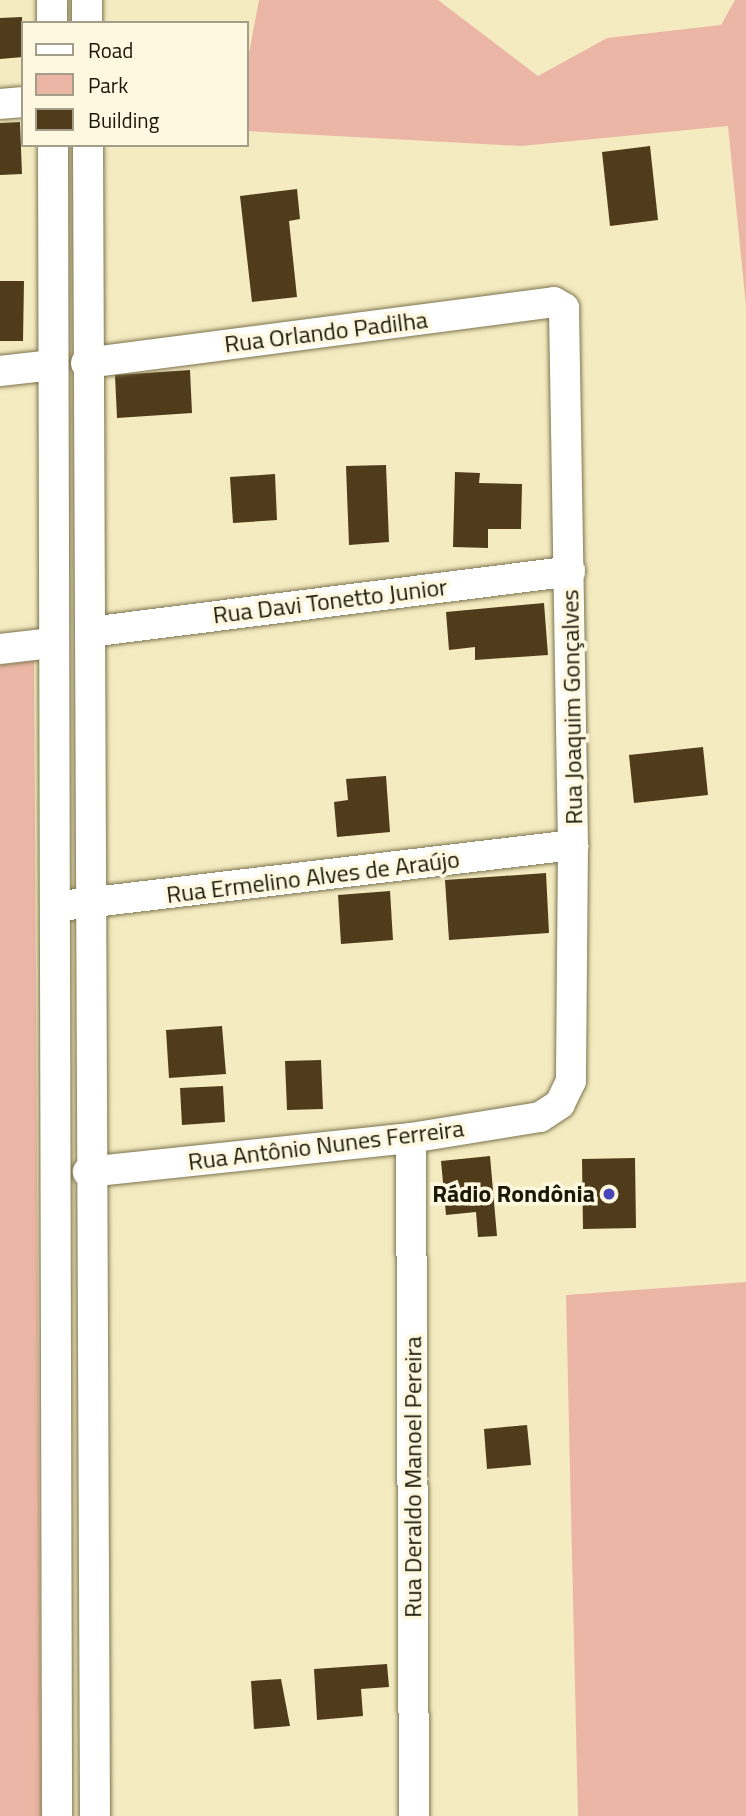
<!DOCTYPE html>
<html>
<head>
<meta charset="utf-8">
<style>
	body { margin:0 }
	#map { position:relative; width:746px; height:1816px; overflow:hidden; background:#f4ebc1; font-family:"Titillium Web",sans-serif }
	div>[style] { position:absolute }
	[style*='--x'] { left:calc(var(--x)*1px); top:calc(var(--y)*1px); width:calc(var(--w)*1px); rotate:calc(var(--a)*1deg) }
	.green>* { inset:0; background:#ebb6a5 }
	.building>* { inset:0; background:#503c1b }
	.roads { filter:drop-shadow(0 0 2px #7c744e) drop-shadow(0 0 2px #7c744e) }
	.street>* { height:30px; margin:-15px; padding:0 15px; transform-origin:15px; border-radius:15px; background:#fff }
	.dots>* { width:19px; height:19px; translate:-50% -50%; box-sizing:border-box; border:4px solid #fdf8df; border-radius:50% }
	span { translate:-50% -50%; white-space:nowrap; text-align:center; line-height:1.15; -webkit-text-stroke:7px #fdf8df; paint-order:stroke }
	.street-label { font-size:24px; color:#1a1707 }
	.poi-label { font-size:24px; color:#1a1707; font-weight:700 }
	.right { translate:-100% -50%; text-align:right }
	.legend { position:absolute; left:21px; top:21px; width:228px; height:126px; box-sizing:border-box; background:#fdf8df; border:2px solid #a29e89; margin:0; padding:9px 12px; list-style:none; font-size:21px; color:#1a1707 }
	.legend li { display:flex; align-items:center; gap:14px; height:35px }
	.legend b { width:35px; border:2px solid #a29e89 }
</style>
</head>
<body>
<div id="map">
	<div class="green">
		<div style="clip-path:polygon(259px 0,438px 0,538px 76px,607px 38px,721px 25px,735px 0,746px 0,746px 306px,728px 126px,521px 146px,247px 131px,247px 64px)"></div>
		<div style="clip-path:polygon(34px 661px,41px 1816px,0 1816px,0 665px)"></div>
		<div style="clip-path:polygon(746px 1282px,746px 1816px,578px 1816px,566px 1295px)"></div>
	</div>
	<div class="building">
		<div style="clip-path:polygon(22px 17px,23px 57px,0 59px,0 18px)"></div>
		<div style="clip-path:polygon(20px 122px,22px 174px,0 175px,0 123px)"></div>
		<div style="clip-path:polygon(650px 146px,658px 220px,610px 226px,602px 152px)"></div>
		<div style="clip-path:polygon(297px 189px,300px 219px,289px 221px,297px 297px,252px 302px,240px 196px)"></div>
		<div style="clip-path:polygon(0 281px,24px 281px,23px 341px,0 341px)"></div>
		<div style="clip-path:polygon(190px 370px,192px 413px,117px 418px,115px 375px)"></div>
		<div style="clip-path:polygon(386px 465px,389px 542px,349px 545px,346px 466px)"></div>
		<div style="clip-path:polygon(455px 472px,480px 473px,479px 483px,522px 484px,521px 529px,488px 529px,488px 548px,453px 547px)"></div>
		<div style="clip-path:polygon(275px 474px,277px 520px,233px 523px,230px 477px)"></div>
		<div style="clip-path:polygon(544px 603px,548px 655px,475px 660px,475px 647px,449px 650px,446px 612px)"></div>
		<div style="clip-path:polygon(703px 747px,708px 795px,634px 803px,629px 755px)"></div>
		<div style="clip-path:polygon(386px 776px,390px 832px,337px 837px,334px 802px,348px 800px,346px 779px)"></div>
		<div style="clip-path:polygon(546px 873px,549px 933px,449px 940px,445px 880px)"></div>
		<div style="clip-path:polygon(390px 891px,393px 940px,341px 944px,338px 895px)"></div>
		<div style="clip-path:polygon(222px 1026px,226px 1074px,169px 1078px,166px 1030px)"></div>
		<div style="clip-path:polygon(321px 1060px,323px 1109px,287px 1110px,285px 1061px)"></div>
		<div style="clip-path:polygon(223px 1086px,225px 1122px,182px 1125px,180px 1088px)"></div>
		<div style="clip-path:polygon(490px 1156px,497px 1236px,478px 1237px,476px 1212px,446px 1215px,441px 1161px)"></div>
		<div style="clip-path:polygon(635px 1158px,636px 1228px,583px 1229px,582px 1159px)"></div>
		<div style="clip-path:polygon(527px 1425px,531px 1465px,487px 1469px,484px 1429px)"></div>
		<div style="clip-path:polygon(387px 1664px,389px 1687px,361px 1689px,363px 1716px,317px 1720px,314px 1669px)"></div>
		<div style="clip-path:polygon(281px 1679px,290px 1726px,254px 1729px,251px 1681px)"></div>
	</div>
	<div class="roads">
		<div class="street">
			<div style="--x:52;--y:0;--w:23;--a:90"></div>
			<div style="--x:87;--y:0;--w:23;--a:90"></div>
			<div style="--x:0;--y:104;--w:23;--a:-5"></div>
			<div style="--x:53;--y:145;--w:1671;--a:89.86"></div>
			<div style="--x:88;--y:145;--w:1671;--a:89.76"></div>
			<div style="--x:86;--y:363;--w:472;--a:-7.4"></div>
			<div style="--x:554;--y:302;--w:12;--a:31"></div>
			<div style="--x:564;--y:308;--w:537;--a:89.04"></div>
			<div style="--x:573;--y:845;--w:236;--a:90.5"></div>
			<div style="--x:571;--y:1081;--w:25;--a:116"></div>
			<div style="--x:560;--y:1104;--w:24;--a:147"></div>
			<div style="--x:540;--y:1117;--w:131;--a:170.8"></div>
			<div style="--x:411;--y:1138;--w:325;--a:174"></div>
			<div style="--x:0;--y:371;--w:53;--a:-6.5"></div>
			<div style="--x:90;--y:632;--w:484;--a:-7.2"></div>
			<div style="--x:0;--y:649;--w:51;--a:-6.7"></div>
			<div style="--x:69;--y:905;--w:508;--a:-6.79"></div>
			<div style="--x:411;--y:1138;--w:678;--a:89.75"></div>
		</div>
	</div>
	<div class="dots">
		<div style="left:609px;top:1194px;background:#4845bb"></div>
	</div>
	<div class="street-label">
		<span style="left:326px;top:332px;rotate:-7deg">Rua Orlando Padilha</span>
		<span style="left:330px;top:601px;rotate:-7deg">Rua Davi Tonetto Junior</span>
		<span style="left:572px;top:707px;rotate:-91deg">Rua Joaquim Gonçalves</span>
		<span style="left:313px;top:877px;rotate:-7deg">Rua Ermelino Alves de Araújo</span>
		<span style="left:326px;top:1145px;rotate:-7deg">Rua Antônio Nunes Ferreira</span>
		<span style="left:413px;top:1477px;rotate:-90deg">Rua Deraldo Manoel Pereira</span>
	</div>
	<div class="poi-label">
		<span class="right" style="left:595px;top:1194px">Rádio Rondônia</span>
	</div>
	<ul class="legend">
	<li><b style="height:9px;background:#fff"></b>Road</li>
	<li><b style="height:19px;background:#ebb6a5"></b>Park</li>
	<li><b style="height:19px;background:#503c1b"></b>Building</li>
	</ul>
</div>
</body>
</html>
